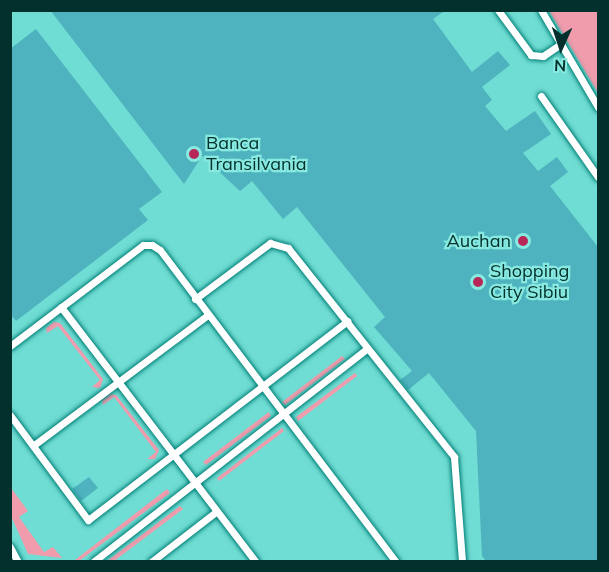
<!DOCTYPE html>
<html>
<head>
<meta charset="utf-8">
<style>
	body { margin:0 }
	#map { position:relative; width:609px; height:572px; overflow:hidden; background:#87e9df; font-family:Mulish,sans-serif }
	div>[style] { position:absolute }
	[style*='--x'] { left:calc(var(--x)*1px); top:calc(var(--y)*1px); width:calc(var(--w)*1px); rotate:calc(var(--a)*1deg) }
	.built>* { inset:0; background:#6fddd3 }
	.green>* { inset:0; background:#f09cad }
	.building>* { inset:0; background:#4eb2bf }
	.roads { filter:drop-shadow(0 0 2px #007f77) drop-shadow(0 0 2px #007f77) }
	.lane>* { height:7px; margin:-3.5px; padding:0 3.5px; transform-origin:3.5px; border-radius:3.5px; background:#fff }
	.dots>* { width:16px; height:16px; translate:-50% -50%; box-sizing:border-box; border:3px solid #87e9df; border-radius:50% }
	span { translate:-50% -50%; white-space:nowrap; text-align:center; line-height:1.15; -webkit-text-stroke:4.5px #87e9df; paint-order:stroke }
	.poi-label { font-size:18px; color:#02302d }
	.left { translate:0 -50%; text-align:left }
	.right { translate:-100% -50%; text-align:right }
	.frame { position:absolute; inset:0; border:12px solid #02302d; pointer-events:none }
	.north { position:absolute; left:531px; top:18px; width:60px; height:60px; -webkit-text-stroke:4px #87e9df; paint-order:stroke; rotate:183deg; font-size:16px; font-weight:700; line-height:24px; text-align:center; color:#02302d }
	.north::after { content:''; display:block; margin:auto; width:21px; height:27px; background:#02302d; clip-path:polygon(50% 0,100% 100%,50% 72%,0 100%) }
</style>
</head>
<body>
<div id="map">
	<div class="built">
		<div style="clip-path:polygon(10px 11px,549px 11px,598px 93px,598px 561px,11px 561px)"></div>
	</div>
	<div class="green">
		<div style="clip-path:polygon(549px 11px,598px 11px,598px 93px)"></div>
		<div style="clip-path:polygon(54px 322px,60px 323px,103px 379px,100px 388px,92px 387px,100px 380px,58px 326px,47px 333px,46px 328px)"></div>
		<div style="clip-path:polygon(342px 356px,345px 359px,285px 405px,282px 402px)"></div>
		<div style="clip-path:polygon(355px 373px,357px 376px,298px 421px,296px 417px)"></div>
		<div style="clip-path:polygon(110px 394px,116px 395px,159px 450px,155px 459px,147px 459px,156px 452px,114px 397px,103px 405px,102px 400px)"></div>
		<div style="clip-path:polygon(269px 412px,271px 416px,206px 465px,203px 462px)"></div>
		<div style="clip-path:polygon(282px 428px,284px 431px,219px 481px,217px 478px)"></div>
		<div style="clip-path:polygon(11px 488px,28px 511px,19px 517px,44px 552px,53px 547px,62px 558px,28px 554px,11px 516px)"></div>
		<div style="clip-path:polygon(167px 489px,170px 493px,79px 561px,75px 560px)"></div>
		<div style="clip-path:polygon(180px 506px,183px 509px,114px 561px,107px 561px)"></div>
	</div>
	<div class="building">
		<div style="clip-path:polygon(50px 10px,446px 10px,433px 19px,472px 72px,498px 51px,510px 65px,482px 87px,492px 100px,485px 106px,506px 131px,535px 111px,551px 134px,523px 153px,538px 171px,557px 157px,568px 172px,550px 186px,598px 247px,598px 561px,486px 561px,482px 556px,476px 431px,429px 373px,408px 390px,400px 380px,412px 371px,374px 327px,385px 317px,297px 207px,283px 219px,252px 181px,240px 191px,202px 156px,184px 184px)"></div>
		<div style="clip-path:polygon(36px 29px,162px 192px,139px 209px,148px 220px,16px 321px,10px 314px,10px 49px)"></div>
		<div style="clip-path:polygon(89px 477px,98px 488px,81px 501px,72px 489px)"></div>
	</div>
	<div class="roads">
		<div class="lane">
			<div style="--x:498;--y:10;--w:56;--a:53.7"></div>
			<div style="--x:531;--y:55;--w:12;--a:5"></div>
			<div style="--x:543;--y:56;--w:22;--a:-34"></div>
			<div style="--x:541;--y:10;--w:113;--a:59.6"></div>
			<div style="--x:541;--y:96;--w:99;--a:54.9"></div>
			<div style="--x:195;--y:299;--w:94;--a:-36.7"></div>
			<div style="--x:270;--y:243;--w:19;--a:16"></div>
			<div style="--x:288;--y:248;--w:267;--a:51.5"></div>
			<div style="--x:454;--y:457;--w:105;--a:85.6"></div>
			<div style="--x:61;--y:307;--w:321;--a:52.6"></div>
			<div style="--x:10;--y:346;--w:167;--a:-37.2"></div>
			<div style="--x:143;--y:245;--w:9;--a:0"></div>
			<div style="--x:152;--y:245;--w:9;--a:32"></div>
			<div style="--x:160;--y:250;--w:391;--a:52.9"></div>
			<div style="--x:10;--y:415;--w:131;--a:53.4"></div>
			<div style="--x:88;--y:520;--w:327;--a:-37.5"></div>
			<div style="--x:34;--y:445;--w:217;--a:-36.8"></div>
			<div style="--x:10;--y:547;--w:17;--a:62"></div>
			<div style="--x:93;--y:562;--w:347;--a:-37.9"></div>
			<div style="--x:151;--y:562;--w:83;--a:-37.7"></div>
		</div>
	</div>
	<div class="dots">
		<div style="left:194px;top:154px;background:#b72858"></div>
		<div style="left:523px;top:241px;background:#b72858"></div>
		<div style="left:478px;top:282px;background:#b72858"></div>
	</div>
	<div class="poi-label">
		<span class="left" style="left:206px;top:154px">Banca<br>Transilvania</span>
		<span class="right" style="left:511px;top:241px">Auchan</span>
		<span class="left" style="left:490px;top:282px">Shopping<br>City Sibiu</span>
	</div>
	<div class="frame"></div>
	<div class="north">N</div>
</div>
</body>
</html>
